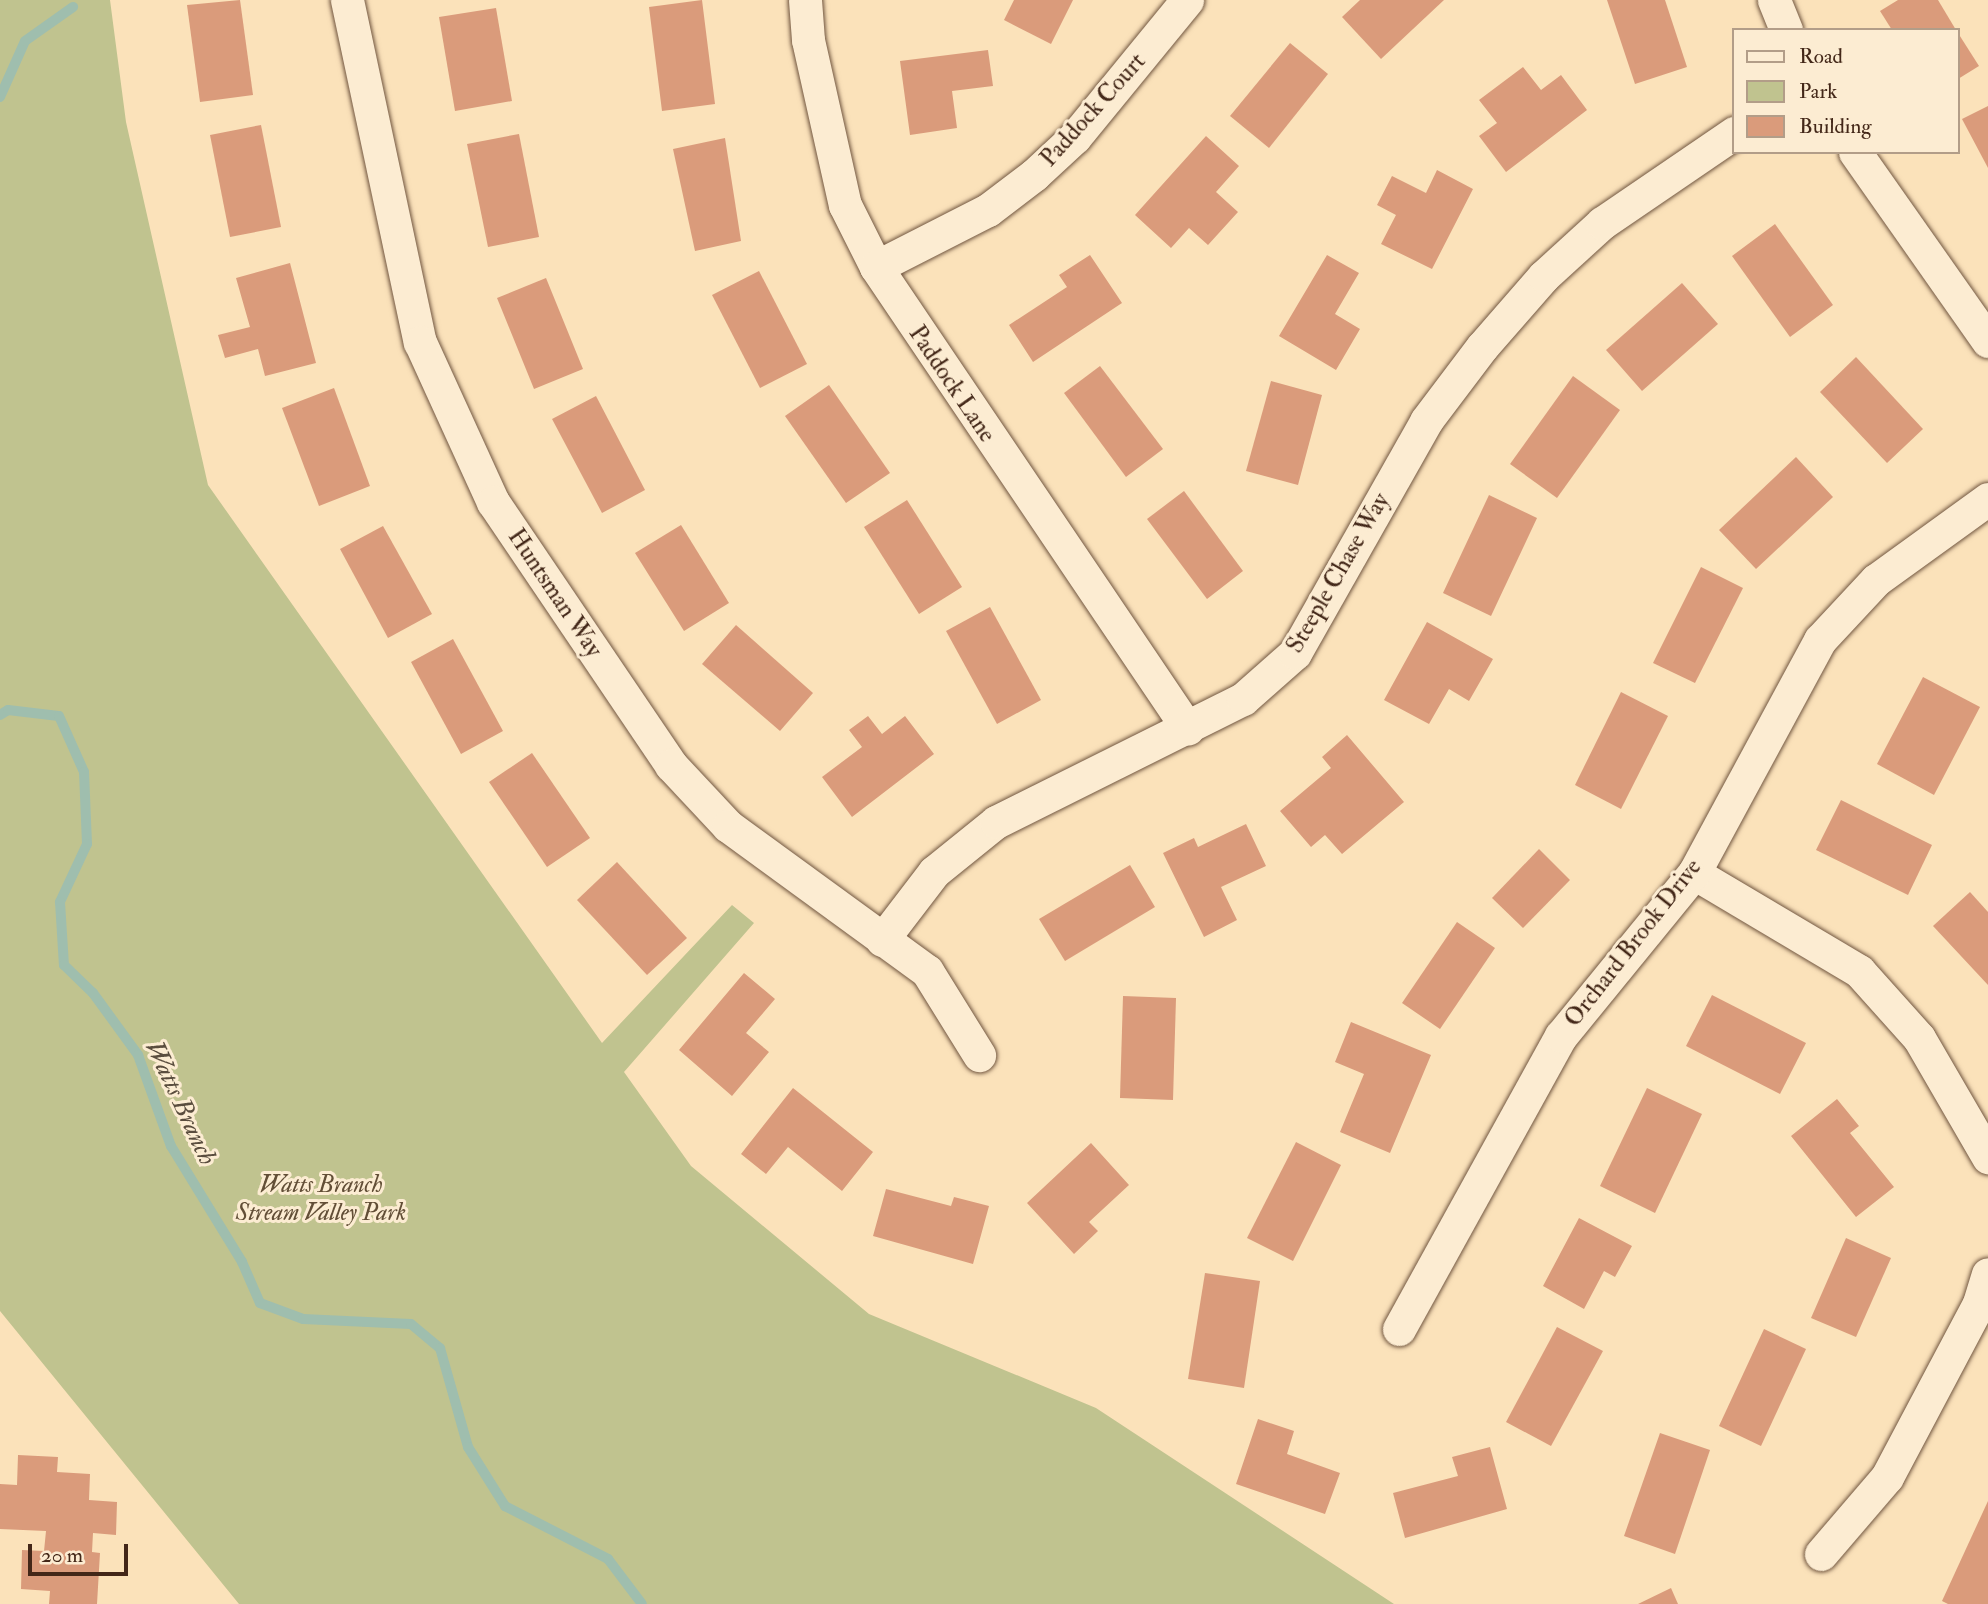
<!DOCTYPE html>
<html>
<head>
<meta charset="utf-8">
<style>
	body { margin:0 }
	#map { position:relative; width:1988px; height:1604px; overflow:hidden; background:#fbe2ba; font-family:"IM FELL Double Pica",serif }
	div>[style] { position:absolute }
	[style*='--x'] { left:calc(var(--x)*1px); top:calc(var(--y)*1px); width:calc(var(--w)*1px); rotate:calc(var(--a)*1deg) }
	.green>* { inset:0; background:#c0c38f }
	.stream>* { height:10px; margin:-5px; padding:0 5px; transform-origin:5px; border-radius:5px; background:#9fbeae }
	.building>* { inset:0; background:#da9b7b }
	.roads { filter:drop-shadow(0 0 2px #715640) drop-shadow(0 0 2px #715640) }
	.minor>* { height:33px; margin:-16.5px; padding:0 16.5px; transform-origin:16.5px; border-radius:16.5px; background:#fcecd2 }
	span { translate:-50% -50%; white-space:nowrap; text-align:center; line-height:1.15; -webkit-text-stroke:6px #fcecd2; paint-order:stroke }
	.street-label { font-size:24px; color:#432718 }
	.park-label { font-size:24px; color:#624e36; font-style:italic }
	.water-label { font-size:26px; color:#5a4d3e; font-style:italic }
	.legend { position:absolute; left:1732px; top:28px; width:228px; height:126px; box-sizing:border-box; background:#fcecd2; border:2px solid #b29d88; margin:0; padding:9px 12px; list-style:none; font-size:21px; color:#432718 }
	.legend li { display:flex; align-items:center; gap:14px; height:35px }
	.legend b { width:35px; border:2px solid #b29d88 }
	.scale { position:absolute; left:28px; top:1544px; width:100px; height:32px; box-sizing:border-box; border:4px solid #432718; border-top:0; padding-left:9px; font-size:21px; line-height:24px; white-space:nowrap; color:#432718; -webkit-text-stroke:5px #fcecd2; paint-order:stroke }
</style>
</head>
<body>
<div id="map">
	<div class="green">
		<div style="clip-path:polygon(0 0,110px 0,126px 122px,208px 485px,602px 1043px,732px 905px,754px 923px,624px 1072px,691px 1166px,869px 1314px,1096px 1408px,1394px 1604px,239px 1604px,0 1311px)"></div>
	</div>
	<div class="stream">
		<div style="--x:0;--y:97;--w:61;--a:-65.9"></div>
		<div style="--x:25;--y:41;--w:59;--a:-35.3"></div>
		<div style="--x:0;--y:715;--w:9;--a:-32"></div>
		<div style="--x:8;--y:710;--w:51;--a:6.7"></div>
		<div style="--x:59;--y:716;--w:61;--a:65.9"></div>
		<div style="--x:84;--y:772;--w:72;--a:87.6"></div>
		<div style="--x:87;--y:844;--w:64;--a:115"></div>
		<div style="--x:60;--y:902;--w:63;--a:86.4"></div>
		<div style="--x:64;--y:965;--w:40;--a:44"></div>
		<div style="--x:93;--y:993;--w:77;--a:54"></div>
		<div style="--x:138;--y:1055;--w:97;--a:70.1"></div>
		<div style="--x:171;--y:1146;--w:136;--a:58.5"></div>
		<div style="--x:242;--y:1262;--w:45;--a:66.3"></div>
		<div style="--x:260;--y:1303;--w:46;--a:20.4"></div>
		<div style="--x:303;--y:1319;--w:108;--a:2.7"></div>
		<div style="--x:411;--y:1324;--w:38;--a:40"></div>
		<div style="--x:440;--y:1348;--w:103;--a:74.2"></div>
		<div style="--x:468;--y:1447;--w:70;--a:57.9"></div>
		<div style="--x:505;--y:1506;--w:116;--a:27.2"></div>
		<div style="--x:608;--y:1559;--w:56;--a:52.9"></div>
	</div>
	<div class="building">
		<div style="clip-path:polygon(240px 0,253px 95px,200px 102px,187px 5px)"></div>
		<div style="clip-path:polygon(702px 0,715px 104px,662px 111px,649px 7px)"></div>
		<div style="clip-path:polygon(1014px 0,1073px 0,1051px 44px,1004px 20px)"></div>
		<div style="clip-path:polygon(1360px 0,1444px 0,1381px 59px,1342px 17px)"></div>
		<div style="clip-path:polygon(1607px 0,1665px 0,1687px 67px,1635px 84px)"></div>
		<div style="clip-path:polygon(1898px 0,1938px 0,1956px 30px,1892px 30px,1880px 11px)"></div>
		<div style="clip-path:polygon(496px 8px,512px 101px,455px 111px,439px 17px)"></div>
		<div style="clip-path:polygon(1958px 33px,1979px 66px,1958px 79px)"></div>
		<div style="clip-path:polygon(1290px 43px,1328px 74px,1269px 148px,1230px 116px)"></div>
		<div style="clip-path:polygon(988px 50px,993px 86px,952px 91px,957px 128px,910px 135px,900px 61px)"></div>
		<div style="clip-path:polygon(1523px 67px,1541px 90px,1561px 75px,1587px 110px,1506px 172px,1479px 136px,1497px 123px,1479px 100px)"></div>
		<div style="clip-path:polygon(1988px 106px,1988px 168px,1962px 119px)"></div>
		<div style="clip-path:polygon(261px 125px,281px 227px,230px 237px,210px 135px)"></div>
		<div style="clip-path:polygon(519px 134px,539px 237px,488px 247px,467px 144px)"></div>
		<div style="clip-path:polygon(1206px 136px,1239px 166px,1216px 192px,1238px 212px,1208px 245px,1189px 228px,1171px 248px,1135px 215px)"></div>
		<div style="clip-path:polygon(725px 138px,741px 241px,695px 251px,673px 149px)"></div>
		<div style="clip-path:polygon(1437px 170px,1473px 189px,1432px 269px,1381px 244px,1396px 215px,1377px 205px,1392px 176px,1426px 193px)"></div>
		<div style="clip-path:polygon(1775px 224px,1833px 305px,1790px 337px,1732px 256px)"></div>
		<div style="clip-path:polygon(1090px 255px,1122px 303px,1033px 362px,1009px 325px,1067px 287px,1059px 275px)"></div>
		<div style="clip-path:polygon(1327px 255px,1359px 273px,1335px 314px,1360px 329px,1336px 370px,1279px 336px)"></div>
		<div style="clip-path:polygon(290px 263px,316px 363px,265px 376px,258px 349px,225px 358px,218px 335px,250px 327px,236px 278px)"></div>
		<div style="clip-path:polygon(759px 271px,807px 364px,760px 388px,712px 295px)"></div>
		<div style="clip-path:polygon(546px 278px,583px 369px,534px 389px,497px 298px)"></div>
		<div style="clip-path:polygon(1682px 283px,1718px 324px,1642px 391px,1606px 350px)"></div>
		<div style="clip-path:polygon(1856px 357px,1923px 429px,1887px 463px,1820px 392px)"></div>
		<div style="clip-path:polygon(1100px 366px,1163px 449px,1126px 477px,1064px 393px)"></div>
		<div style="clip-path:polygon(1573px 376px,1620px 410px,1557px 498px,1510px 464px)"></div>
		<div style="clip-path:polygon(1271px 381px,1322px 395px,1298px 485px,1246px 471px)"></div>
		<div style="clip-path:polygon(829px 385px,890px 473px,846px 503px,785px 416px)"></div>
		<div style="clip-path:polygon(334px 388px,370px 486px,319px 506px,282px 408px)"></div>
		<div style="clip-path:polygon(596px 396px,645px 490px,602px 513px,552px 419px)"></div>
		<div style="clip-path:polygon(1796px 457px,1833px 497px,1756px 569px,1719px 530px)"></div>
		<div style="clip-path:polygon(1184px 491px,1243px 571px,1207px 599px,1147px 519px)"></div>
		<div style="clip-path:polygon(1489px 495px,1537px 518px,1491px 616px,1443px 593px)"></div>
		<div style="clip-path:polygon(907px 500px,962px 587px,919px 614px,864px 527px)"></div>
		<div style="clip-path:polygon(681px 525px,729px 603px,684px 631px,635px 553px)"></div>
		<div style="clip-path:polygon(383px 526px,432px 614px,388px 638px,340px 549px)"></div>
		<div style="clip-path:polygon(1701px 567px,1743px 588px,1695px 683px,1653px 663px)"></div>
		<div style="clip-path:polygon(990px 607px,1041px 700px,997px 724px,946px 631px)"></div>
		<div style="clip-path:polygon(1427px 622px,1493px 659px,1469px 701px,1449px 689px,1429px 724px,1384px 700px)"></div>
		<div style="clip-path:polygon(736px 625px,813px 693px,780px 731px,702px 664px)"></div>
		<div style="clip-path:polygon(453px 639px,503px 731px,461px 754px,411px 662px)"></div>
		<div style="clip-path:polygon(1923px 677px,1980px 707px,1934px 795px,1877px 764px)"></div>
		<div style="clip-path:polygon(1621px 692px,1668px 716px,1621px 809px,1575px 785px)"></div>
		<div style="clip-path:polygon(868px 716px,882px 734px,905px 716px,934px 754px,852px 817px,822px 777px,862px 747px,849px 730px)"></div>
		<div style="clip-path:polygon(1347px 735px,1404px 802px,1342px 854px,1325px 835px,1311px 847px,1280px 811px,1331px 768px,1322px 757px)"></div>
		<div style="clip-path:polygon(532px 753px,590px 838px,547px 867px,489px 782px)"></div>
		<div style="clip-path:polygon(1841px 800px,1932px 845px,1908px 895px,1816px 850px)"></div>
		<div style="clip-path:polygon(1246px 824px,1266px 866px,1221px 887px,1237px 920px,1204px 937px,1163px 853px,1194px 838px,1198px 847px)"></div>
		<div style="clip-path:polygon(1539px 849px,1570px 880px,1523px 928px,1492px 898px)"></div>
		<div style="clip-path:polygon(617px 862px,687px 938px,647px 975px,577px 900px)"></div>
		<div style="clip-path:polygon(1130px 865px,1155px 907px,1065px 961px,1039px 919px)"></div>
		<div style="clip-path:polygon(1970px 892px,1988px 912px,1988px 985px,1933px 926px)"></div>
		<div style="clip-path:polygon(1457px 922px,1495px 948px,1440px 1029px,1402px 1003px)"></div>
		<div style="clip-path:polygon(744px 973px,775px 999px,746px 1033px,769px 1052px,732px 1096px,679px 1050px)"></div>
		<div style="clip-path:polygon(1712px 995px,1806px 1043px,1780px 1094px,1686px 1046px)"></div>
		<div style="clip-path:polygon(1123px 996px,1176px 998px,1173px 1100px,1120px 1098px)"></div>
		<div style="clip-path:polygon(1351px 1022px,1431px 1055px,1390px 1153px,1340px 1132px,1364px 1074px,1335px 1062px)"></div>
		<div style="clip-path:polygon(793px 1088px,873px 1152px,842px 1191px,788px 1147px,766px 1174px,741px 1154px)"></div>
		<div style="clip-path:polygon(1647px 1088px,1702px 1114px,1655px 1213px,1600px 1186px)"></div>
		<div style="clip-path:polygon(1837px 1099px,1859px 1126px,1850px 1133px,1894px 1187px,1856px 1217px,1791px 1136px)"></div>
		<div style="clip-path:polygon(1296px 1142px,1341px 1165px,1293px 1261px,1247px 1238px)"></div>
		<div style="clip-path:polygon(1091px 1143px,1129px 1185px,1089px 1222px,1098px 1231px,1074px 1254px,1027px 1203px)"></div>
		<div style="clip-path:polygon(886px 1189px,951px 1206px,954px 1197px,989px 1206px,973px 1264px,873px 1236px)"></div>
		<div style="clip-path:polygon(1579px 1218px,1632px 1246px,1615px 1277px,1604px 1271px,1584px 1309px,1543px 1286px)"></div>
		<div style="clip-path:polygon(1846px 1238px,1891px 1258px,1856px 1337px,1811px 1318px)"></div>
		<div style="clip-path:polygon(1205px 1273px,1260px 1281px,1244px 1388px,1188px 1379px)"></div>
		<div style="clip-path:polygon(1557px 1327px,1603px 1351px,1551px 1446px,1506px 1422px)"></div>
		<div style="clip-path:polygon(1764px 1329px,1806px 1349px,1761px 1446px,1719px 1426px)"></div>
		<div style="clip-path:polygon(1258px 1419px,1294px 1431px,1287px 1454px,1340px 1473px,1325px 1514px,1236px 1484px)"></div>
		<div style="clip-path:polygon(1660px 1433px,1710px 1450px,1675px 1554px,1624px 1536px)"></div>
		<div style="clip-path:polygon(1490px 1447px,1507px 1509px,1405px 1538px,1393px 1493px,1458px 1476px,1452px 1457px)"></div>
		<div style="clip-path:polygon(18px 1455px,58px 1457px,57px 1472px,90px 1474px,89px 1500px,117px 1502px,116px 1535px,93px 1533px,92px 1552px,100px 1553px,97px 1604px,49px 1604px,50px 1591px,21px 1589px,22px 1550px,44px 1551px,46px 1531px,0 1529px,0 1484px,17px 1485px)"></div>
		<div style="clip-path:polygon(1988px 1501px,1988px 1604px,1948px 1604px,1942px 1601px)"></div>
		<div style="clip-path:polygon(1671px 1588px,1678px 1604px,1638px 1604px)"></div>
	</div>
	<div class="roads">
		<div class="minor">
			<div style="--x:347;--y:0;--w:350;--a:78"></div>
			<div style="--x:420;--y:342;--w:176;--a:65.5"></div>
			<div style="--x:493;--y:502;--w:318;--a:55.9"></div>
			<div style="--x:671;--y:765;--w:83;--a:46.9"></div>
			<div style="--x:728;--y:826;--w:246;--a:36.1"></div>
			<div style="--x:927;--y:971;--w:99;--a:58.2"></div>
			<div style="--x:805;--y:0;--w:40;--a:85.7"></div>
			<div style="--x:808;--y:40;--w:169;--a:77.4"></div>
			<div style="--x:845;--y:205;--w:69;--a:63.4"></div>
			<div style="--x:876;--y:267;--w:557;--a:55.97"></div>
			<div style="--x:1774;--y:0;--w:32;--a:68"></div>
			<div style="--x:1855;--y:152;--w:231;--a:54.9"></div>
			<div style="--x:876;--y:267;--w:126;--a:-27"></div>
			<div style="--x:988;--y:210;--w:58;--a:-37.3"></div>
			<div style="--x:1034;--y:175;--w:56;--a:-42.8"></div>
			<div style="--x:1075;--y:137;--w:177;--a:-50.7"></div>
			<div style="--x:1694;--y:873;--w:192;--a:30.7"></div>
			<div style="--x:1859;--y:971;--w:90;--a:48.2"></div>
			<div style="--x:1919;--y:1038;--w:138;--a:59.9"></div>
			<div style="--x:882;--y:940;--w:86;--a:-52.6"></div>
			<div style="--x:934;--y:872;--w:80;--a:-38.9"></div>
			<div style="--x:996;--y:822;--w:276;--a:-26.5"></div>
			<div style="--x:1243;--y:699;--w:69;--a:-41.5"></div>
			<div style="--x:1295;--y:653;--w:266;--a:-60.5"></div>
			<div style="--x:1426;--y:421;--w:93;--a:-52.9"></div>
			<div style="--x:1482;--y:347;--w:94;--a:-48.9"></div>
			<div style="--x:1544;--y:276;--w:79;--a:-42.4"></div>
			<div style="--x:1602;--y:223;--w:160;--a:-34.3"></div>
			<div style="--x:1399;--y:1329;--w:335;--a:-61.1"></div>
			<div style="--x:1561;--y:1036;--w:210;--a:-50.8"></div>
			<div style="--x:1694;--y:873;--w:265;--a:-61.6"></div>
			<div style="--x:1820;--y:640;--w:82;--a:-47"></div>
			<div style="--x:1876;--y:580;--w:138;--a:-35.9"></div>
			<div style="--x:1821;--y:1554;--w:101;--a:-49.4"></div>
			<div style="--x:1887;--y:1477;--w:197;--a:-62.1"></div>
			<div style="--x:1979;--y:1303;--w:30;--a:-73"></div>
		</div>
	</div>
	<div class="street-label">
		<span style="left:1093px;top:110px;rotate:-48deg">Paddock Court</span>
		<span style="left:952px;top:384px;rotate:56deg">Paddock Lane</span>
		<span style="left:1338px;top:573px;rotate:-60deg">Steeple Chase Way</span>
		<span style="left:555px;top:593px;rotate:56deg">Huntsman Way</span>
		<span style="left:1633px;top:943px;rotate:-52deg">Orchard Brook Drive</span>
	</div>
	<div class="park-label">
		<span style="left:321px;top:1199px">Watts Branch<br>Stream Valley Park</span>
	</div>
	<div class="water-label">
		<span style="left:180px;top:1103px;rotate:65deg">Watts Branch</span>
	</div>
	<ul class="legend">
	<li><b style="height:9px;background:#fcecd2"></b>Road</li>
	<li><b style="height:19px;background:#c0c38f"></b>Park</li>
	<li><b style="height:19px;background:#da9b7b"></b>Building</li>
	</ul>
	<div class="scale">20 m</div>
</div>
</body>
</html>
